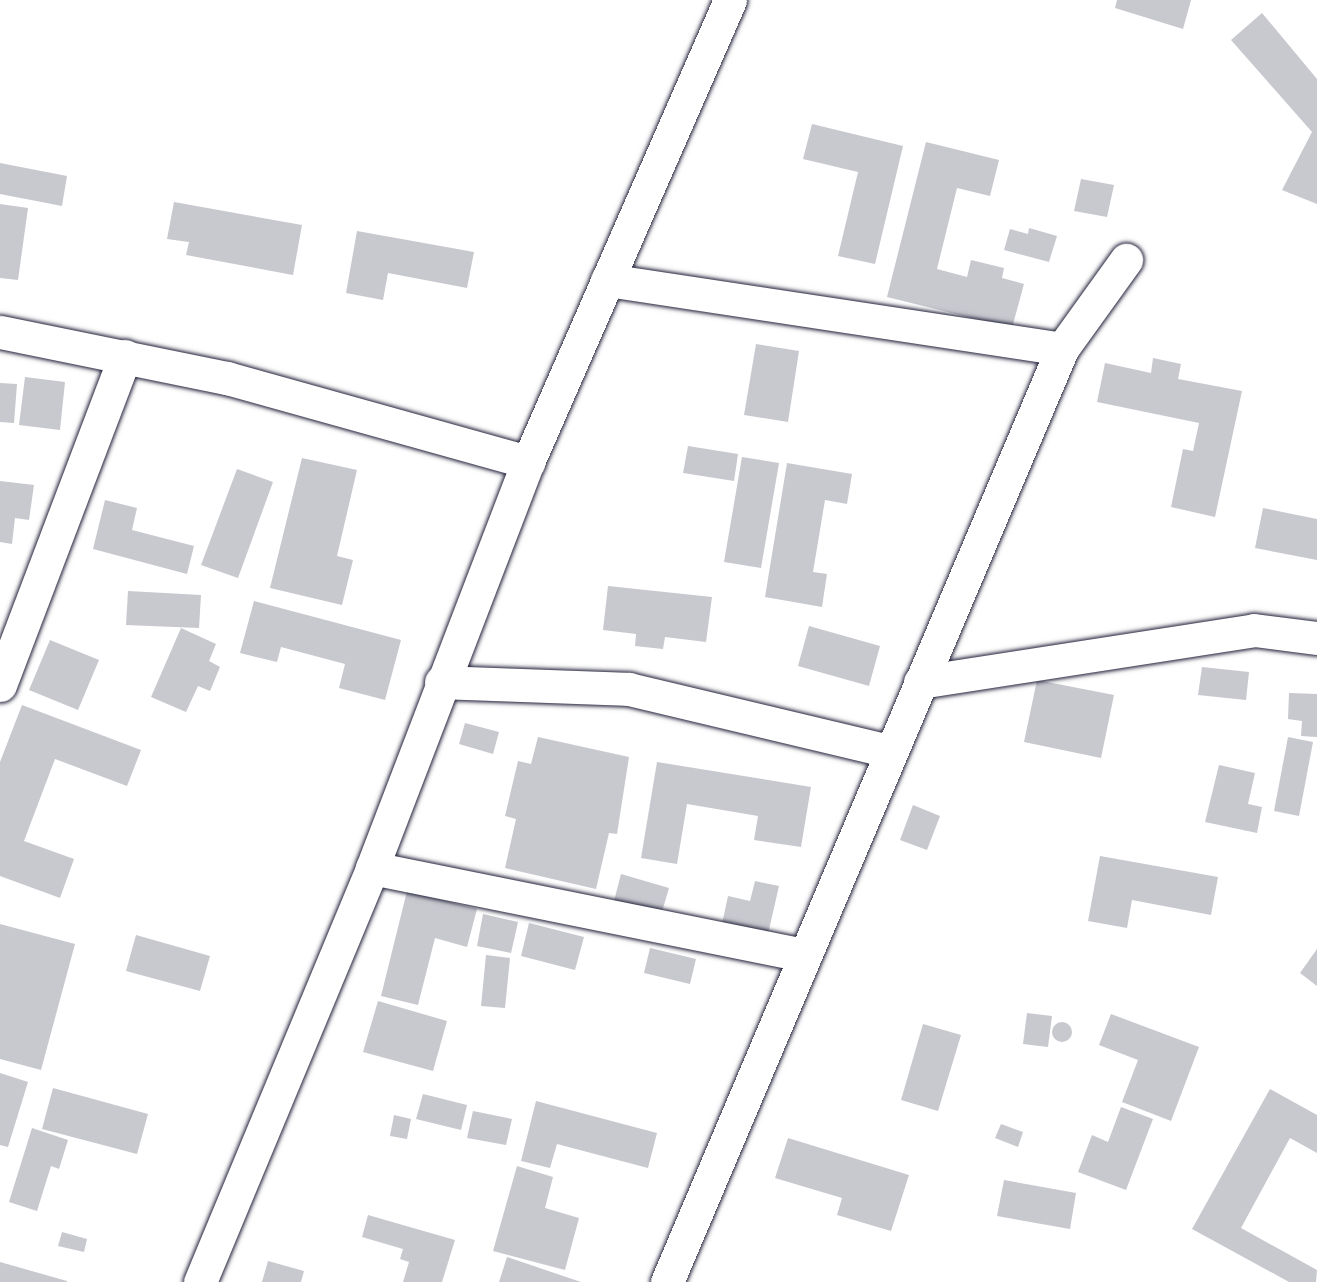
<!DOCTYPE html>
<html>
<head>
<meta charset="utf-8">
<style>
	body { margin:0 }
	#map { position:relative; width:1317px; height:1282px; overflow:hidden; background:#fff; font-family:Delius,sans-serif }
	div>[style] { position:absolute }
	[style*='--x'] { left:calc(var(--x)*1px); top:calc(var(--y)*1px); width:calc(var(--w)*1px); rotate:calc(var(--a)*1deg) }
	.building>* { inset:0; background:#c8c8cf }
	.round { border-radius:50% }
	.roads { filter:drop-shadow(0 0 2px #22223b) drop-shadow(0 0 2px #22223b) }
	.minor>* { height:33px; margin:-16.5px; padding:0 16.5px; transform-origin:16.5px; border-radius:16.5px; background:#fff }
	span { translate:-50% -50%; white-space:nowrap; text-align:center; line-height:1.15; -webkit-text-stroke:4.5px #fff; paint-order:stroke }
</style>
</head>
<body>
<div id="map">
	<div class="building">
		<div style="clip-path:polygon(1117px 0,1191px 0,1183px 29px,1115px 8px)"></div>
		<div style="clip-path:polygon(1262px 13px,1317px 79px,1317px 204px,1282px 190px,1312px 132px,1231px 40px)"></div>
		<div style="clip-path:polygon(812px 124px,903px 146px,875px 264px,838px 256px,858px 172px,803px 159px)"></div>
		<div style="clip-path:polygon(926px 142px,999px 160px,990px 196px,957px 188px,937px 269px,967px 277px,971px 260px,1004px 268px,1002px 278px,1024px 284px,1012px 328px,887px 297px)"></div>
		<div style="clip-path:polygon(0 163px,67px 176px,62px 206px,0 194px)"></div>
		<div style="clip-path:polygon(1081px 179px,1114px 185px,1107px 217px,1074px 211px)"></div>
		<div style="clip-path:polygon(174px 202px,302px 225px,293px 275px,186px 255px,189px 242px,167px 239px)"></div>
		<div style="clip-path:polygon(0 204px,28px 208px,18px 280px,0 278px)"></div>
		<div style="clip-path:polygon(1029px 228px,1057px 236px,1049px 262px,1004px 250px,1010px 229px,1028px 234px)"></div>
		<div style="clip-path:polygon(357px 231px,474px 252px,467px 288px,388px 273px,383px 300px,346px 293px)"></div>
		<div style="clip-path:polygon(756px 344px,799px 351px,788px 422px,744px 415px)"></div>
		<div style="clip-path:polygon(1153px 358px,1181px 364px,1178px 379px,1242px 391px,1215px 517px,1171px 507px,1183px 449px,1193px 451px,1199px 423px,1097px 402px,1105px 363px,1151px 373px)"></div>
		<div style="clip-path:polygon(25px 377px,65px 382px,60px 430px,19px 425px)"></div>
		<div style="clip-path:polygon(0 383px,17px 384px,14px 423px,0 422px)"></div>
		<div style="clip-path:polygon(688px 446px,738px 454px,734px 481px,683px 473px)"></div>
		<div style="clip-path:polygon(742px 457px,779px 463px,761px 568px,724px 562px)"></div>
		<div style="clip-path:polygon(302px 458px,357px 470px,337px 556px,353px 560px,342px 605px,270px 588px)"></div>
		<div style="clip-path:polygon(787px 463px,852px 474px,847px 504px,825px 500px,813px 572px,827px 574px,822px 607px,765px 597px)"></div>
		<div style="clip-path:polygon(237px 469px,273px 482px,238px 578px,201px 565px)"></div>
		<div style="clip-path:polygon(0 481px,34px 485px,29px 520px,15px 518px,12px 544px,0 542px)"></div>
		<div style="clip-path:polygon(105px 500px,137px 508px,132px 530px,194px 546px,187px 574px,93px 549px)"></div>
		<div style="clip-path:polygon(1263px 508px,1317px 519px,1317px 560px,1255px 548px)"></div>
		<div style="clip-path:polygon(608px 586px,712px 597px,706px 642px,665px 637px,663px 649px,635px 646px,636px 634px,603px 630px)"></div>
		<div style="clip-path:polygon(128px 591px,201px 595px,199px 628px,126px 625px)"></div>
		<div style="clip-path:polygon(254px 601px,401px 640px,385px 700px,339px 688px,345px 664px,281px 647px,277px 662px,240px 653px)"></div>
		<div style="clip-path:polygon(809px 626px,880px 646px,869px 686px,798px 666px)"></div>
		<div style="clip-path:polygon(181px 628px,216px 644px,209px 661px,220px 667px,210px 691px,198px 686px,186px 712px,151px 697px)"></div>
		<div style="clip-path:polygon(50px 640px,99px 660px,78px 710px,29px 690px)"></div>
		<div style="clip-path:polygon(1202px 667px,1249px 672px,1246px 700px,1198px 695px)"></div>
		<div style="clip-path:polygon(1037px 680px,1114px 695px,1101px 758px,1024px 742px)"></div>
		<div style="clip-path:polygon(1289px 693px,1317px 694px,1317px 737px,1301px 736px,1302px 721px,1288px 719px)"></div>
		<div style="clip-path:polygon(22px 705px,141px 750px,127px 786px,55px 759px,24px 841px,74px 859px,60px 898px,0 876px,0 762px)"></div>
		<div style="clip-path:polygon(465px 723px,499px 732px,493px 754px,459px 744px)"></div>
		<div style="clip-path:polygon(538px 737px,629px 757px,617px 834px,609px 833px,596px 889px,505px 868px,516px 819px,505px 816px,518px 761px,531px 764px)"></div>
		<div style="clip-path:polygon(1288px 737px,1313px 742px,1299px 816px,1274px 811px)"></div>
		<div style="clip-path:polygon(657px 762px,811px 787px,801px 847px,754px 840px,758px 816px,687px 804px,677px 864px,641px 858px)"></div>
		<div style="clip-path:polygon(1219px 765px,1255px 773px,1248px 804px,1262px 807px,1257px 833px,1205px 822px)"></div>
		<div style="clip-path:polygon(913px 805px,940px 816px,927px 850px,900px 840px)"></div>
		<div style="clip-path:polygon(1100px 856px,1218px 877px,1211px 915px,1132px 900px,1127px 928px,1088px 921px)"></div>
		<div style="clip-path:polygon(621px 874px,669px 888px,661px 915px,614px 901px)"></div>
		<div style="clip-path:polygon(755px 881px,779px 886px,768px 934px,722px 924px,728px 896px,750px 901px)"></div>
		<div style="clip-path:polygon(407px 891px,477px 909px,467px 947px,435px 938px,418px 1005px,381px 996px)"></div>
		<div style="clip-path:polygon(483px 914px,518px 922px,511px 953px,477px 946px)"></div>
		<div style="clip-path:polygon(529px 923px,584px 937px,575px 970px,521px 956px)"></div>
		<div style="clip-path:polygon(0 924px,75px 944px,41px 1070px,0 1059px)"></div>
		<div style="clip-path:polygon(136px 935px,210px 956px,200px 991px,126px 971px)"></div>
		<div style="clip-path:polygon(650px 948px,696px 959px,690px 984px,644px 973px)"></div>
		<div style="clip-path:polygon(1317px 949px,1317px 986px,1300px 973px)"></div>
		<div style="clip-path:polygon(486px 955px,510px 958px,505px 1008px,481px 1006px)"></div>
		<div style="clip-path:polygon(378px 1001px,447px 1021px,433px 1071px,363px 1052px)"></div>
		<div style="clip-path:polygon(1027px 1013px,1052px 1016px,1048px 1047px,1023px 1044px)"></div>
		<div style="clip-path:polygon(1111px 1014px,1199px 1047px,1171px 1121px,1122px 1102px,1138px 1060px,1099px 1045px)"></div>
		<div class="round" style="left:1052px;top:1022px;width:20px;height:20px"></div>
		<div style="clip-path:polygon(923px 1024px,961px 1035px,938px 1111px,901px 1100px)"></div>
		<div style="clip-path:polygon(0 1073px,28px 1082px,8px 1147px,0 1145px)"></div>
		<div style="clip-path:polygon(53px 1088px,148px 1114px,137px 1154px,42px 1129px)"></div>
		<div style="clip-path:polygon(1270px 1089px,1317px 1115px,1317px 1153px,1290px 1138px,1241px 1228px,1317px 1270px,1316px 1282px,1289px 1282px,1192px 1229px)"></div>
		<div style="clip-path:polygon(423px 1094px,467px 1105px,461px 1130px,416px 1119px)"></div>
		<div style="clip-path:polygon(536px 1101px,657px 1133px,648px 1168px,557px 1144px,550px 1168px,521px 1161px)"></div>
		<div style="clip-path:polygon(1121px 1107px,1153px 1119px,1126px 1190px,1078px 1172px,1092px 1135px,1108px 1142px)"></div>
		<div style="clip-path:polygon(473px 1111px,512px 1119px,506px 1145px,467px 1138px)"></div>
		<div style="clip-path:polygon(394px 1115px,411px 1119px,407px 1139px,390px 1136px)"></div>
		<div style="clip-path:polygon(1001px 1124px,1023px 1132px,1018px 1147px,995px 1138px)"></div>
		<div style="clip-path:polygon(32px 1128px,68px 1140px,59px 1169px,51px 1166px,37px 1211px,9px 1202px)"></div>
		<div style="clip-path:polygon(788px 1138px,909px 1175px,891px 1231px,837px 1215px,842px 1198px,775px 1178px)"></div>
		<div style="clip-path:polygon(517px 1166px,553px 1177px,545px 1208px,579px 1218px,565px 1270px,493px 1251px)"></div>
		<div style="clip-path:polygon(1004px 1180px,1076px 1193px,1070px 1229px,997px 1216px)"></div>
		<div style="clip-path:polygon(368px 1215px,455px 1240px,442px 1282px,403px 1282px,409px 1262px,400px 1259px,403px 1249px,362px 1237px)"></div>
		<div style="clip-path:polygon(62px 1232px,87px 1239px,84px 1252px,58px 1246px)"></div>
		<div style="clip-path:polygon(507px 1257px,581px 1282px,499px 1282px)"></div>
		<div style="clip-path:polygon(268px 1261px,304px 1271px,301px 1282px,262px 1282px)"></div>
		<div style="clip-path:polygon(0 1262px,67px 1281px,67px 1282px,0 1282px)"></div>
	</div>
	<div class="roads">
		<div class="minor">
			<div style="--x:607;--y:280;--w:460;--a:8.6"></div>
			<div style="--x:0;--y:332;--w:232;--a:11.5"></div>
			<div style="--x:227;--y:378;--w:313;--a:15.6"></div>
			<div style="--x:441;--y:682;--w:188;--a:2.1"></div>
			<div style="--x:629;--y:689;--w:267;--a:13.4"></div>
			<div style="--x:920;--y:682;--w:338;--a:-8.8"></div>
			<div style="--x:1254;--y:630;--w:64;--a:7.2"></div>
			<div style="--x:0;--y:685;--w:352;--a:-69.2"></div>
			<div style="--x:372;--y:868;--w:440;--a:11.4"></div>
			<div style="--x:200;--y:1282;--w:448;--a:-67.4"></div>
			<div style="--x:372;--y:868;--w:435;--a:-69"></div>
			<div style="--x:528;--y:462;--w:504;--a:-66.38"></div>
			<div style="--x:667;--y:1282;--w:1013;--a:-67.05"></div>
			<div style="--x:1062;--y:349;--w:110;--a:-54.3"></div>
		</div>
	</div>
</div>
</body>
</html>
